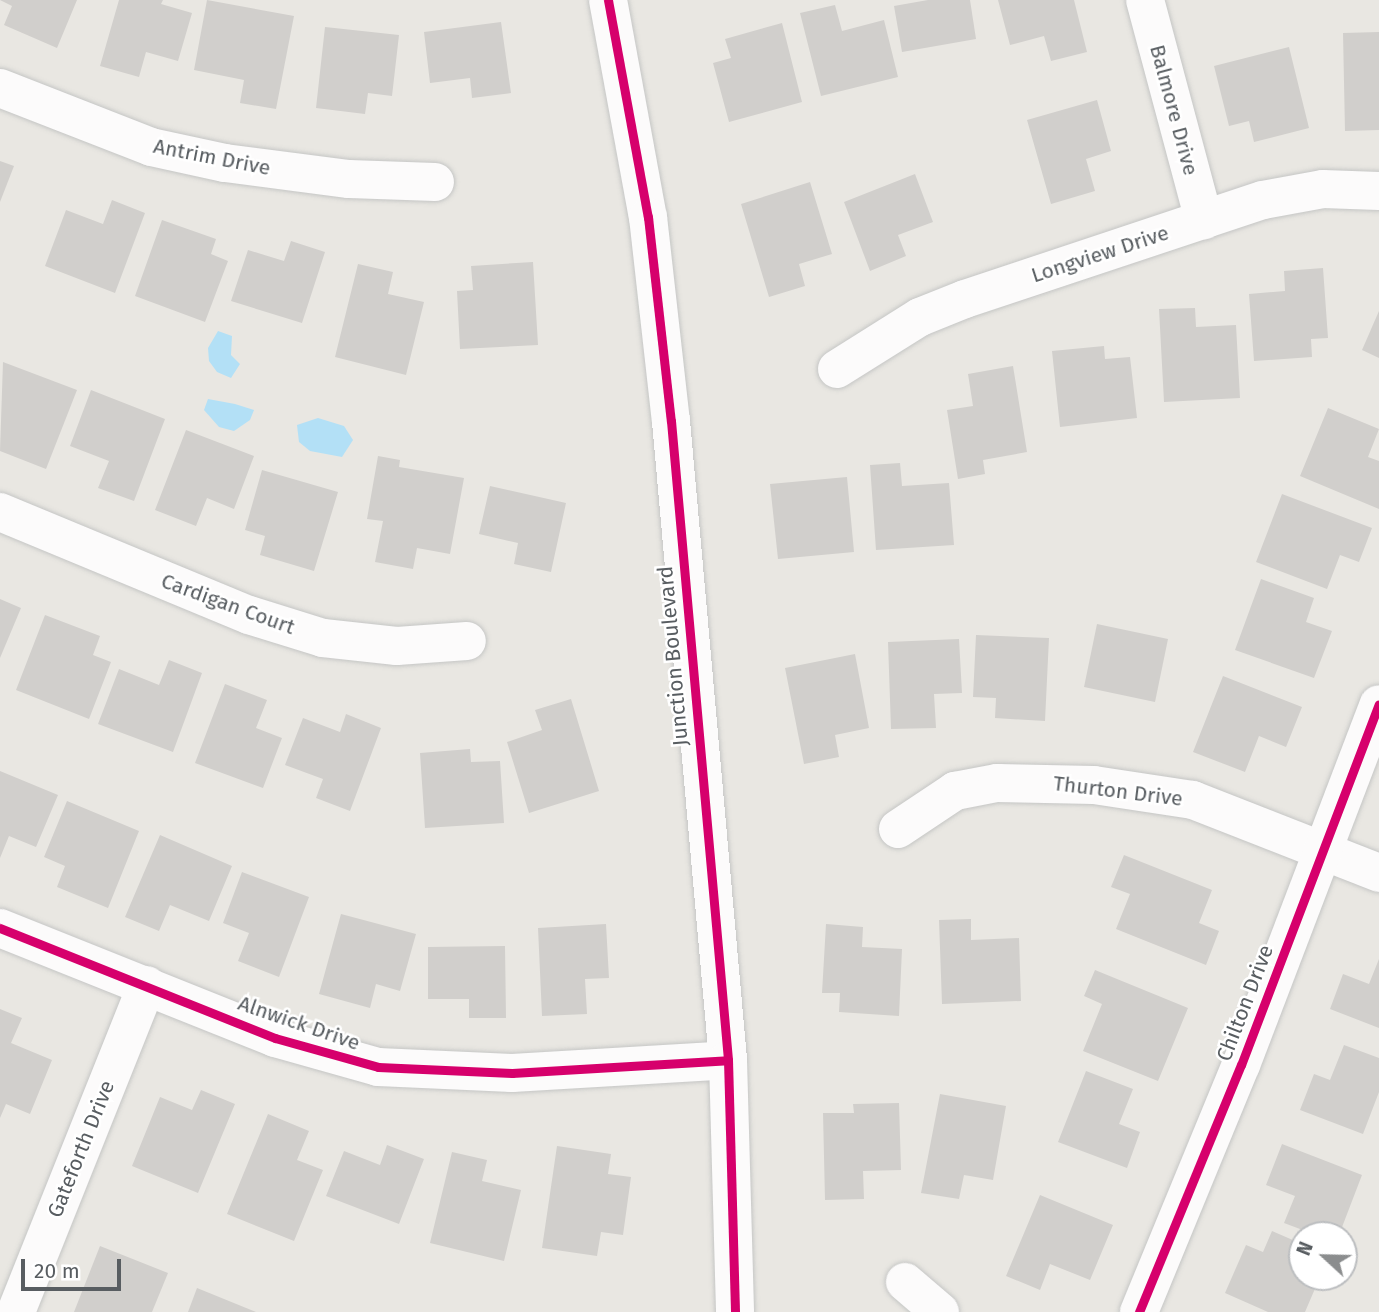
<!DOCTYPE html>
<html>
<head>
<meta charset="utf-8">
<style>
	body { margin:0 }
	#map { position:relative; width:1379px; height:1312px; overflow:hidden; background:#e9e7e2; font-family:"Fira Sans",sans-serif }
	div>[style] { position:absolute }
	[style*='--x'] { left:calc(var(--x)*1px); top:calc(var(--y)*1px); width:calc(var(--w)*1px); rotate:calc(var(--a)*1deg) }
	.water>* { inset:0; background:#b3e0f6 }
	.building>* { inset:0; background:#d1cfcc }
	.roads { filter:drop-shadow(0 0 2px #c5c6c5) drop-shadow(0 0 2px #c5c6c5) }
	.street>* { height:38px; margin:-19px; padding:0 19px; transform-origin:19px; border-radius:19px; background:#fcfbfb }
	.secondary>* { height:38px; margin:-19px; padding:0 19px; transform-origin:19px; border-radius:19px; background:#fcfbfb }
	.cycleway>* { height:9px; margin:-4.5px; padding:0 4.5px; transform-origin:4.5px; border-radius:4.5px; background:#d6006c }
	span { translate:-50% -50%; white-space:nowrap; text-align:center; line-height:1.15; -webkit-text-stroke:5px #fff; paint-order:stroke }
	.street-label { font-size:21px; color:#585d61 }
	.north { position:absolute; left:1288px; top:1221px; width:70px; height:70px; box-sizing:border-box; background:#fff; border:2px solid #bcbec0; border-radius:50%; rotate:292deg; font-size:19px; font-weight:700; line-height:28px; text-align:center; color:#585d61 }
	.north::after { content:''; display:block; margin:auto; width:24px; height:32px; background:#8b8d8e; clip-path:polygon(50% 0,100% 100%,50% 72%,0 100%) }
	.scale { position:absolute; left:21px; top:1259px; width:100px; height:32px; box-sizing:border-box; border:4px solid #585d61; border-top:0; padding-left:9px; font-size:21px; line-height:24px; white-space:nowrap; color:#585d61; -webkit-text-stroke:5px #fff; paint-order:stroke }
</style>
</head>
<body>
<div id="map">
	<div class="water">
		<div style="clip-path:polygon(218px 331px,232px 336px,231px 355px,240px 364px,231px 378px,217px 372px,209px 361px,208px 348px)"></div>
		<div style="clip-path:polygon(208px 399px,235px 404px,254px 410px,250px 420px,234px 431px,219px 427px,204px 410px)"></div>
		<div style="clip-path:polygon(318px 418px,344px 426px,353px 440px,342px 457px,310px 451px,299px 442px,297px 425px)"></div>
	</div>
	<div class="building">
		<div style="clip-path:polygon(0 0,77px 0,57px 48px,4px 25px,12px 6px)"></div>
		<div style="clip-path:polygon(119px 0,163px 0,161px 4px,192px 13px,178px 61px,146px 52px,139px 77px,100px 66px)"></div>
		<div style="clip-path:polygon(207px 0,294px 16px,276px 109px,240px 103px,244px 80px,194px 70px)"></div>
		<div style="clip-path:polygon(928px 0,970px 0,976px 39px,902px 52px,894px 6px)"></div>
		<div style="clip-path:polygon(998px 0,1074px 0,1087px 52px,1051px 61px,1044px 36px,1010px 45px)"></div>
		<div style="clip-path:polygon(835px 5px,842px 31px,884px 20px,898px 77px,821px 96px,800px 13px)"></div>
		<div style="clip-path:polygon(501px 22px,511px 93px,472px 98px,470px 78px,430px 83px,424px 32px)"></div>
		<div style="clip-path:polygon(782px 23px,802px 102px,729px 122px,713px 63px,731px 58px,725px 39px)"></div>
		<div style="clip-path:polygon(325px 27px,399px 35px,392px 96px,368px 93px,365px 114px,316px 108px)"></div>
		<div style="clip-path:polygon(1379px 32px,1379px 130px,1345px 131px,1343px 33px)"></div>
		<div style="clip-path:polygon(1289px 47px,1309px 128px,1254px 142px,1249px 121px,1229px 126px,1214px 66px)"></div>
		<div style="clip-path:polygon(1097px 100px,1111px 151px,1086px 159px,1095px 191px,1051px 204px,1027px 120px)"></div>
		<div style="clip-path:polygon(0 161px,14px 166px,0 202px)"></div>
		<div style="clip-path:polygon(915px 174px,933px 222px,898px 235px,906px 256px,870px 271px,844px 202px)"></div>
		<div style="clip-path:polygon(810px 182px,832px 254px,799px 264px,805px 286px,769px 297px,741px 204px)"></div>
		<div style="clip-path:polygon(112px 200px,145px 213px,115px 293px,45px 266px,66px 210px,103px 224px)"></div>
		<div style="clip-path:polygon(162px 220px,216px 239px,211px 254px,228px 261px,205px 322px,135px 296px)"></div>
		<div style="clip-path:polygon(291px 241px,325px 252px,302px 323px,231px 301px,248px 250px,284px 261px)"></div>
		<div style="clip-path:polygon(533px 262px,538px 345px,460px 349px,457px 291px,473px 290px,471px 266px)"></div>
		<div style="clip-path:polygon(358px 264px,393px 272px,388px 294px,424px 302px,406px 375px,335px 357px)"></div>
		<div style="clip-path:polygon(1323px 268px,1328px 338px,1311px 339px,1312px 357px,1254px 361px,1249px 294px,1285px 291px,1284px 271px)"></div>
		<div style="clip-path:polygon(1195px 308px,1196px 327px,1236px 325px,1240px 398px,1164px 402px,1159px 309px)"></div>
		<div style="clip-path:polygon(1379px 311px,1379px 358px,1362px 350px)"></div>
		<div style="clip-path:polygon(1104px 346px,1105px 359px,1130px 357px,1137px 418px,1060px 427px,1052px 351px)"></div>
		<div style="clip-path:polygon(3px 362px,77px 390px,46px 469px,0 451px)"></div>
		<div style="clip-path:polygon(1013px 366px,1027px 452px,983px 460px,985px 474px,958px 479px,947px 410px,973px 406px,968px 374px)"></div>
		<div style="clip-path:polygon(91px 390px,165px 419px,134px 501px,98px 488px,109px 461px,70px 446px)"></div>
		<div style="clip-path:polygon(1328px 408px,1379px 429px,1368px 457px,1379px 461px,1379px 509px,1300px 476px)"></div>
		<div style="clip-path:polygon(186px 430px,254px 456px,234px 509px,207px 498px,196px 526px,155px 510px)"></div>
		<div style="clip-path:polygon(378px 456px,400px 460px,399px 467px,464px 478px,450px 554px,417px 548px,413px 569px,375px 562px,383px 521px,367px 519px)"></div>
		<div style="clip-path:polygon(900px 463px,902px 486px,949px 483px,954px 545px,876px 550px,870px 465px)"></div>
		<div style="clip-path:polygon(262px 470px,338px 492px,314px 571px,260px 555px,265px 536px,245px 530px)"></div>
		<div style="clip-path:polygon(847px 477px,854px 552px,778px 559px,770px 484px)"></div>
		<div style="clip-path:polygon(490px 486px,566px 503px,551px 572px,514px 564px,518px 543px,479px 534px)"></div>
		<div style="clip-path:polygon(1282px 494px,1372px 528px,1359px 562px,1340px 555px,1327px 589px,1256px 562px)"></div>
		<div style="clip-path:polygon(1261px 579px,1314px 598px,1306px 622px,1332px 631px,1314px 678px,1235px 650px)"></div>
		<div style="clip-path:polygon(0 599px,21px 608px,0 658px)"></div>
		<div style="clip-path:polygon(45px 615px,100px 636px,93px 655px,111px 662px,89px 719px,16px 690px)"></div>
		<div style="clip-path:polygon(1097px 624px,1168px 639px,1155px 702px,1084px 687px)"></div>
		<div style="clip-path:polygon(976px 635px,1049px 638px,1045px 721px,995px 718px,996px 698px,973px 697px)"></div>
		<div style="clip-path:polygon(959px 639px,962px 693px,934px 694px,936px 728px,891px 729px,888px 642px)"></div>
		<div style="clip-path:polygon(855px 654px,869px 728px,835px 735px,839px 757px,804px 764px,785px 668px)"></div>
		<div style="clip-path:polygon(169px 660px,202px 673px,173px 752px,98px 724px,119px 669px,159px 685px)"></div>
		<div style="clip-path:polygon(1223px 676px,1302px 707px,1286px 747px,1259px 736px,1245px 772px,1193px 752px)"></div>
		<div style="clip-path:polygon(225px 684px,267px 700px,256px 728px,282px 738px,263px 788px,195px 763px)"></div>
		<div style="clip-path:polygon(571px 699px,599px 791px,529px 813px,507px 742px,542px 730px,535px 710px)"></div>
		<div style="clip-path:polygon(346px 714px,381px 728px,350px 811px,316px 798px,323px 779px,285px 765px,303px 718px,340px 732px)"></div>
		<div style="clip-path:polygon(470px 749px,471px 762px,500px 761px,504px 823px,425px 828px,420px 753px)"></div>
		<div style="clip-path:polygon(0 771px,58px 795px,36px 847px,9px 836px,0 858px)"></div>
		<div style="clip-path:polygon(67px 801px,139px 831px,108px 908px,57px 887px,65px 866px,44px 857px)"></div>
		<div style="clip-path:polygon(160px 835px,232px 866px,209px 921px,170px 905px,159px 931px,125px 917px)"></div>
		<div style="clip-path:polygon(1124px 855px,1212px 890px,1199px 923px,1219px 931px,1206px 965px,1116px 929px,1130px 894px,1111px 887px)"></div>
		<div style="clip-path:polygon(242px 872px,309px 897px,279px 977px,238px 961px,249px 933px,223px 923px)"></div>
		<div style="clip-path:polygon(341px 914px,416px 934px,400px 991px,376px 984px,370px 1008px,319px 994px)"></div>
		<div style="clip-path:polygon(971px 919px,971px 940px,1019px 938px,1021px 1001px,942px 1004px,939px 920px)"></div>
		<div style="clip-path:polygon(606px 924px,609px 978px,585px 979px,587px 1014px,542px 1016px,538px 928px)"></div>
		<div style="clip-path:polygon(826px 924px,863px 927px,862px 947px,902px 949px,899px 1016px,839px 1012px,840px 993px,822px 993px)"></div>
		<div style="clip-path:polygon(505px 946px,506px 1018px,469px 1018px,469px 999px,428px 999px,428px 947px)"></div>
		<div style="clip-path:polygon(1379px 959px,1379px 1028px,1330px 1009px,1343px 974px,1369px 984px)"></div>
		<div style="clip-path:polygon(1095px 970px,1188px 1008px,1158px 1081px,1083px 1051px,1102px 1004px,1084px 996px)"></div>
		<div style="clip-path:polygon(0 1009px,22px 1018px,11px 1043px,52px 1060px,30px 1114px,6px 1104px,0 1118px)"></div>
		<div style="clip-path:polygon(1344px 1045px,1379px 1058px,1379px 1092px,1363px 1134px,1300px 1110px,1314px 1074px,1330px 1080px)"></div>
		<div style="clip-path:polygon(1086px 1071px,1133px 1089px,1119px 1124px,1140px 1132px,1127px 1168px,1058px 1142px)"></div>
		<div style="clip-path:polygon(201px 1090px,235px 1104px,198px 1193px,132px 1166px,160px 1097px,192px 1110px)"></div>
		<div style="clip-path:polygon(940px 1094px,1006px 1106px,993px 1180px,964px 1175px,959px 1199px,921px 1193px)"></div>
		<div style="clip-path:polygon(899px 1103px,901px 1170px,863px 1171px,864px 1199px,825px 1200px,823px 1113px,854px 1113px,853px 1104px)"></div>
		<div style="clip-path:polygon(268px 1114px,309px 1131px,297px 1160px,323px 1170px,294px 1241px,227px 1214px)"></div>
		<div style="clip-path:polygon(1282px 1144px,1362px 1175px,1339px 1235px,1316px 1235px,1284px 1223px,1295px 1196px,1266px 1185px)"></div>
		<div style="clip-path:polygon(387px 1145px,424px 1159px,399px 1224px,326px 1196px,344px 1151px,380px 1165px)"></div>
		<div style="clip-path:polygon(557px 1146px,611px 1154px,608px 1174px,631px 1177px,623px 1235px,601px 1232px,597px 1256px,542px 1248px)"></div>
		<div style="clip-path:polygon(452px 1152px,487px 1160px,482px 1181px,521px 1190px,504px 1261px,430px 1243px)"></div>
		<div style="clip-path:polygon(1040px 1195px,1113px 1225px,1090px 1280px,1050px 1264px,1040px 1290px,1006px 1276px)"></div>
		<div style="clip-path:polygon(1272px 1231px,1302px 1244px,1302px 1277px,1320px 1277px,1305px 1312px,1268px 1312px,1225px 1293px,1246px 1245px,1263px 1252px)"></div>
		<div style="clip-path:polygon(100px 1246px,168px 1273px,152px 1312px,74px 1312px)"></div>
		<div style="clip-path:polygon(197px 1288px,256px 1312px,188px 1312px)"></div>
	</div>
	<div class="roads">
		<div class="street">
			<div style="--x:1145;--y:0;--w:228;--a:75"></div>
			<div style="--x:0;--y:88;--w:162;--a:21.3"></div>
			<div style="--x:151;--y:147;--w:76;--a:12.2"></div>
			<div style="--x:225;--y:163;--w:125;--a:7.4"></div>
			<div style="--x:349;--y:179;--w:86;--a:2"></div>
			<div style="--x:837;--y:369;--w:98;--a:-32.1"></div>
			<div style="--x:920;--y:317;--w:48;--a:-21.8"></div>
			<div style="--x:965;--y:299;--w:314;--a:-18.4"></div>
			<div style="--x:1263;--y:200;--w:61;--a:-10.4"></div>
			<div style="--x:1323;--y:189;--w:56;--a:2"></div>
			<div style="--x:0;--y:512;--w:269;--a:22.5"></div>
			<div style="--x:249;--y:615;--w:77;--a:17.3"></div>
			<div style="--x:323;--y:638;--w:74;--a:6.2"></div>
			<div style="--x:397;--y:646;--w:70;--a:-4.1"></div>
			<div style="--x:898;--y:829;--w:69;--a:-33.7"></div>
			<div style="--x:955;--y:791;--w:43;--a:-10.8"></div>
			<div style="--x:997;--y:783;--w:97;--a:1.2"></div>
			<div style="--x:1094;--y:785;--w:100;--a:8.6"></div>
			<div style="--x:1193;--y:800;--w:200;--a:21.4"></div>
			<div style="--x:0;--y:928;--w:296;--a:21.8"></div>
			<div style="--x:275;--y:1038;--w:107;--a:15.7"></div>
			<div style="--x:378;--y:1067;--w:134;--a:2.6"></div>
			<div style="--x:512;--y:1073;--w:216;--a:-3.4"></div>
			<div style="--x:905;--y:1282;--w:46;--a:40.6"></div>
			<div style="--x:16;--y:1312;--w:352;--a:-68.2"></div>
			<div style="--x:1139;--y:1312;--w:267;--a:-67.6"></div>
			<div style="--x:1241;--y:1065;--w:386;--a:-69.1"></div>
		</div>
		<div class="secondary">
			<div style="--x:608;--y:0;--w:221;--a:79.6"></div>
			<div style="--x:648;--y:217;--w:205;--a:83.6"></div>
			<div style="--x:671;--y:421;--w:642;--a:84.9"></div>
			<div style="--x:728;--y:1060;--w:252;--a:88.4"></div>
		</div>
	</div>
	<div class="cycleway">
		<div style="--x:608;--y:0;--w:221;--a:79.6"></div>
		<div style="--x:648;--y:217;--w:205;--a:83.6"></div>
		<div style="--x:671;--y:421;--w:642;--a:84.9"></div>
		<div style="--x:728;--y:1060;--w:252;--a:88.4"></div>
		<div style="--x:0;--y:928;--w:296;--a:21.8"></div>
		<div style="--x:275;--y:1038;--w:107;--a:15.7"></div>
		<div style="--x:378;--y:1067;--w:134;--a:2.6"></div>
		<div style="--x:512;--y:1073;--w:216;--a:-3.4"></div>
		<div style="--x:1139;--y:1312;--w:267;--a:-67.6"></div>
		<div style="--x:1241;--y:1065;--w:386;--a:-69.1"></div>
	</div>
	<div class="street-label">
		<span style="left:1174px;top:110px;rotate:75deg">Balmore Drive</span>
		<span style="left:212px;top:157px;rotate:11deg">Antrim Drive</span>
		<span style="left:1100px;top:254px;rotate:-18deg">Longview Drive</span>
		<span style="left:228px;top:604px;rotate:20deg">Cardigan Court</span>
		<span style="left:673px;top:656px;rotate:-95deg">Junction Boulevard</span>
		<span style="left:1118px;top:791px;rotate:7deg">Thurton Drive</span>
		<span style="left:1245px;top:1003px;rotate:-69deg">Chilton Drive</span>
		<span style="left:299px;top:1023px;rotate:19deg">Alnwick Drive</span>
		<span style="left:81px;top:1149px;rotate:-68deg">Gateforth Drive</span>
	</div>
	<div class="north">N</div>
	<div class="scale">20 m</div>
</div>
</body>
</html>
